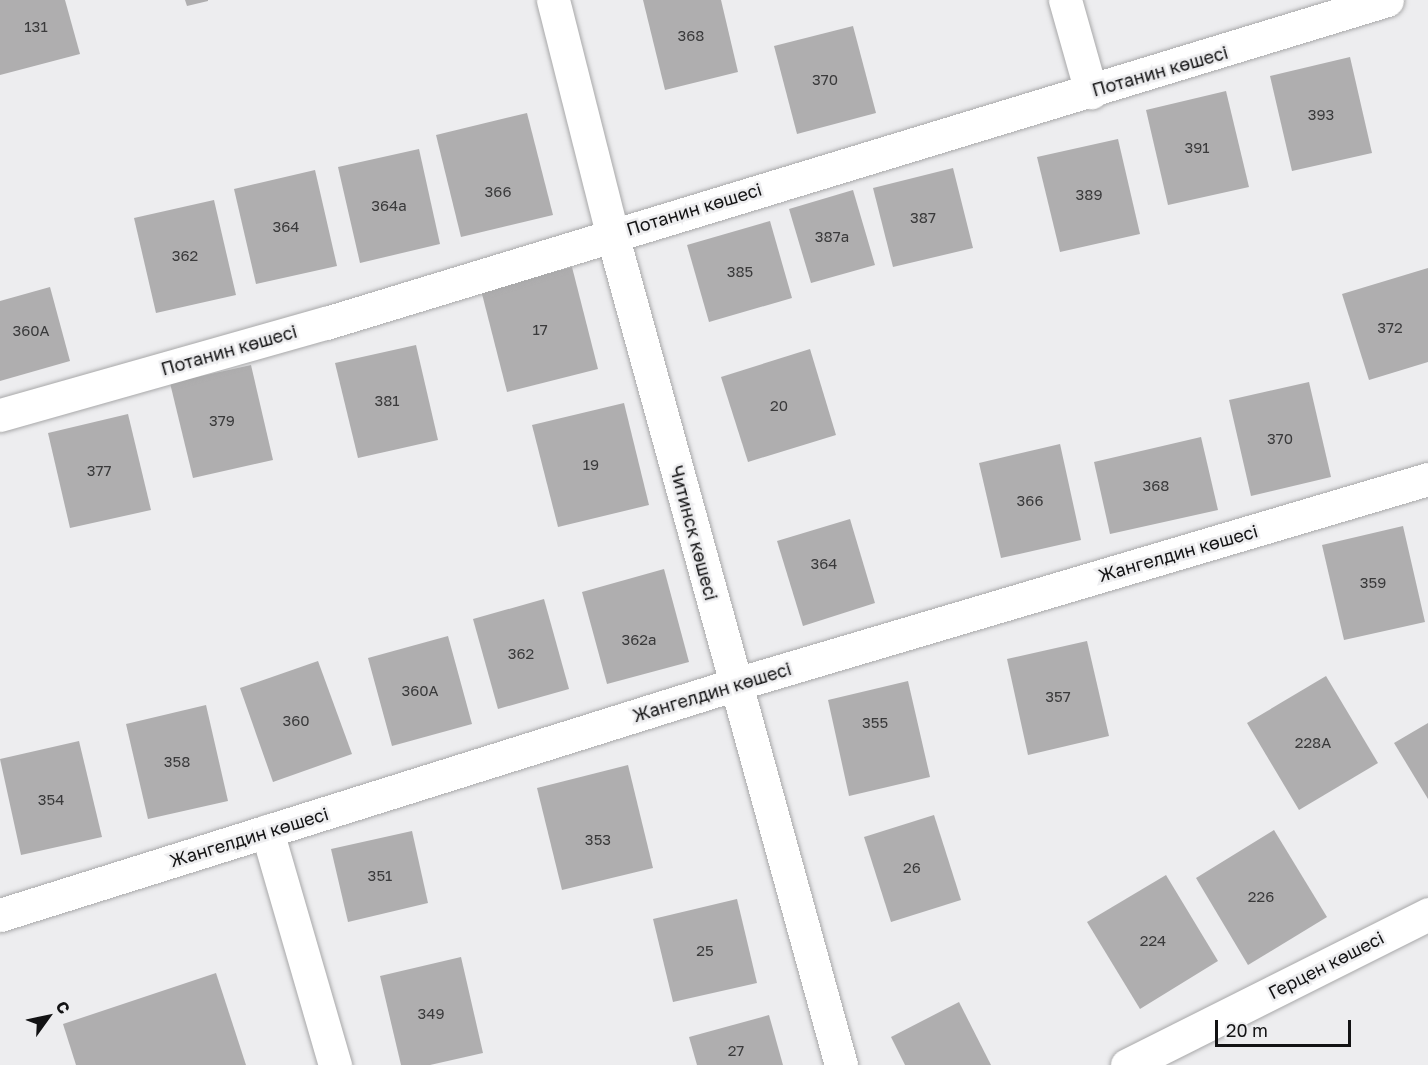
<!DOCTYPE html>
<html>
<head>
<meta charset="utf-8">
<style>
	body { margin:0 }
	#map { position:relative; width:1428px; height:1065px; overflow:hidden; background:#ededef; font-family:"Golos Text",sans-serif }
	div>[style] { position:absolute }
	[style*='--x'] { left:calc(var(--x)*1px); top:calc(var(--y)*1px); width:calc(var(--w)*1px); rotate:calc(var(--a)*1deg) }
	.building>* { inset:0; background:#afaeaf }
	.roads { filter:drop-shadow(0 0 2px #a8a8a9) drop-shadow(0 0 2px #a8a8a9) }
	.minor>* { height:33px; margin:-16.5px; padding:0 16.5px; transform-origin:16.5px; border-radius:16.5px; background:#fff }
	span { translate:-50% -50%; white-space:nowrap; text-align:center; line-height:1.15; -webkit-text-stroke:5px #ededef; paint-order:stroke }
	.number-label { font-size:15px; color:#3a3a3b }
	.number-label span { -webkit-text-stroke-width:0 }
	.street-label { font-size:18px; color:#131314 }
	.north { position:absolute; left:18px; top:987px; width:60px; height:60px; -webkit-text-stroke:4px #ededef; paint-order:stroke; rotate:57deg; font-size:16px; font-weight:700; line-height:24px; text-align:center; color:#131314 }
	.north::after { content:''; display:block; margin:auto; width:21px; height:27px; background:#131314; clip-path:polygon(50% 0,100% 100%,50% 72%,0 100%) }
	.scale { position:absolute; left:1215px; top:1020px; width:136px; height:27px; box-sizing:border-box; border:3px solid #131314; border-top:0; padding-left:8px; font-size:18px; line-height:21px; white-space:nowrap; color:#131314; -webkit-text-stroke:4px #ededef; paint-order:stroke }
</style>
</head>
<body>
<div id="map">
	<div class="building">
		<div style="clip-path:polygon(0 0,65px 0,80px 54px,0 75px)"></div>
		<div style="clip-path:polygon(185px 0,208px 0,208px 1px,187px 6px)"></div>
		<div style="clip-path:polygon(643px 0,721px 0,738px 72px,665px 90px)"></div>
		<div style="clip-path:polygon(853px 26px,876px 113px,797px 134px,774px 46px)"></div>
		<div style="clip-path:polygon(1350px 57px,1372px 153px,1292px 171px,1270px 76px)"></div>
		<div style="clip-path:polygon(1226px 91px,1249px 187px,1168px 205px,1146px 110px)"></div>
		<div style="clip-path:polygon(527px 113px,553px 215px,461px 237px,436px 135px)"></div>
		<div style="clip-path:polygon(1118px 139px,1140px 234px,1060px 252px,1037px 157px)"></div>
		<div style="clip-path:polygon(419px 149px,440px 244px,360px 263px,338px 167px)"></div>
		<div style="clip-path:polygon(953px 168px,973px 248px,893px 267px,873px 188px)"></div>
		<div style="clip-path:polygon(315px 170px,337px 266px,256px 284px,234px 189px)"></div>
		<div style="clip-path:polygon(853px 190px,875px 265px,811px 283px,789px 209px)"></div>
		<div style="clip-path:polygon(214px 200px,236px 295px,156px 313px,134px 218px)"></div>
		<div style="clip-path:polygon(770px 221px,792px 298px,709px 322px,687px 245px)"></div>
		<div style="clip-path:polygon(572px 267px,598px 369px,507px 392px,481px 290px)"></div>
		<div style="clip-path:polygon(1428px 268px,1428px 362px,1369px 380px,1342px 294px)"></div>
		<div style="clip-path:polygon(50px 287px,70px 361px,0 381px,0 301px)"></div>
		<div style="clip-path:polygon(416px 345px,438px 440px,358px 458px,335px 363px)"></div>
		<div style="clip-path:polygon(810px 349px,836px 435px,748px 462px,721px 377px)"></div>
		<div style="clip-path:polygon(251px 365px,273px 460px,193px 478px,170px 383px)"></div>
		<div style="clip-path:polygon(1309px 382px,1331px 477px,1251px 496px,1229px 400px)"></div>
		<div style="clip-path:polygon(624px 403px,649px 505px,558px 527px,532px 425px)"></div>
		<div style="clip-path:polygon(128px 414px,151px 510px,70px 528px,48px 433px)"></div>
		<div style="clip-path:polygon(1201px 437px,1218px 510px,1110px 534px,1094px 462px)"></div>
		<div style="clip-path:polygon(1060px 444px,1081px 540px,1001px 558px,979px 463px)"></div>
		<div style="clip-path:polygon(850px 519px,875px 603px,803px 626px,777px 541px)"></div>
		<div style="clip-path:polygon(1403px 526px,1425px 622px,1344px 640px,1322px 545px)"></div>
		<div style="clip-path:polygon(664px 569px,689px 662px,607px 684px,582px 592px)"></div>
		<div style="clip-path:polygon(544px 599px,569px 689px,498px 709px,473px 619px)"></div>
		<div style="clip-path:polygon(448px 636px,472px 724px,392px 746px,368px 658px)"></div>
		<div style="clip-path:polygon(1087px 641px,1109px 736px,1028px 755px,1007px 659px)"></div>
		<div style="clip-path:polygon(318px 661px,352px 754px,273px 782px,240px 688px)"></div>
		<div style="clip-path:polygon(1326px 676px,1378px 763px,1299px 810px,1247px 723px)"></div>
		<div style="clip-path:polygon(908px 681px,930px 777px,849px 796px,828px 700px)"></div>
		<div style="clip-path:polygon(206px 705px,228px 801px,148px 819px,126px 724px)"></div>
		<div style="clip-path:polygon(1428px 723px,1428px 799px,1394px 743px)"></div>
		<div style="clip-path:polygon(79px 741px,102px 837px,21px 855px,0 759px)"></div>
		<div style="clip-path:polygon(628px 765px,653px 868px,562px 890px,537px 788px)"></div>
		<div style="clip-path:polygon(934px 815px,961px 900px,891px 922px,864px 837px)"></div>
		<div style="clip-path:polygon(1274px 830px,1327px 917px,1248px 965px,1196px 878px)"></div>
		<div style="clip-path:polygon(412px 831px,428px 903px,348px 922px,331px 849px)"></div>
		<div style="clip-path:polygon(1166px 875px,1218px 961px,1140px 1009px,1087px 922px)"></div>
		<div style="clip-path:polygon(737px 899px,757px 983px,673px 1002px,653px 919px)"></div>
		<div style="clip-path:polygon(461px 957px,483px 1053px,430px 1065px,401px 1065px,380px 976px)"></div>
		<div style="clip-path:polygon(216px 973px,246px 1065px,76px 1065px,63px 1024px)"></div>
		<div style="clip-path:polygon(959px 1002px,991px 1065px,905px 1065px,891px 1037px)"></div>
		<div style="clip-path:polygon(769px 1015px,783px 1065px,697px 1065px,689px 1037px)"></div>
	</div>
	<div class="roads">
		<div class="minor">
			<div style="--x:553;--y:0;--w:241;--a:75.8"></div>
			<div style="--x:612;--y:234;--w:862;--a:74.59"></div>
			<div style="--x:1065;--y:0;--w:96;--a:74.2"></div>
			<div style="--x:0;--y:415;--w:339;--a:-15.8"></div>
			<div style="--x:326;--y:323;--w:1109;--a:-16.93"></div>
			<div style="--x:267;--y:831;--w:244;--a:73.8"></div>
			<div style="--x:0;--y:915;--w:771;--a:-17.42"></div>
			<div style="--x:736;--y:684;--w:722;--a:-16.5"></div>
			<div style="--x:1127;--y:1065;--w:337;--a:-26.6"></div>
		</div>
	</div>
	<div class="number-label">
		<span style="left:36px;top:27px">131</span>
		<span style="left:691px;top:36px">368</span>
		<span style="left:825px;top:80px">370</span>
		<span style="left:1321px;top:115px">393</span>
		<span style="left:1197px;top:148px">391</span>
		<span style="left:498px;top:192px">366</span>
		<span style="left:1089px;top:195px">389</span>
		<span style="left:389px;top:206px">364а</span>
		<span style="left:923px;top:218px">387</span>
		<span style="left:286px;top:227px">364</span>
		<span style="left:832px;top:237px">387а</span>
		<span style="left:185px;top:256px">362</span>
		<span style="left:740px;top:272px">385</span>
		<span style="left:1390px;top:328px">372</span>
		<span style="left:540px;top:330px">17</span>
		<span style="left:31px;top:331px">360А</span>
		<span style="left:387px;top:401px">381</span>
		<span style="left:779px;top:406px">20</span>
		<span style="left:222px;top:421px">379</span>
		<span style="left:1280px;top:439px">370</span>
		<span style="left:591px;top:465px">19</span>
		<span style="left:99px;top:471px">377</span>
		<span style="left:1156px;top:486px">368</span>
		<span style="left:1030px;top:501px">366</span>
		<span style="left:824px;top:564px">364</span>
		<span style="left:1373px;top:583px">359</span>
		<span style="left:639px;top:640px">362а</span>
		<span style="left:521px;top:654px">362</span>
		<span style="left:420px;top:691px">360А</span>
		<span style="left:1058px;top:697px">357</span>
		<span style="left:296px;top:721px">360</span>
		<span style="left:875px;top:723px">355</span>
		<span style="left:1313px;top:743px">228А</span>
		<span style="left:177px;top:762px">358</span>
		<span style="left:51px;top:800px">354</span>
		<span style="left:598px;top:840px">353</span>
		<span style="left:912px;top:868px">26</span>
		<span style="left:380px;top:876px">351</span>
		<span style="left:1261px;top:897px">226</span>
		<span style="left:1153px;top:941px">224</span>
		<span style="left:705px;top:951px">25</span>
		<span style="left:431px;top:1014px">349</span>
		<span style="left:736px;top:1051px">27</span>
	</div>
	<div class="street-label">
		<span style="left:1160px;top:71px;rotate:-16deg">Потанин көшесі</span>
		<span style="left:694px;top:209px;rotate:-17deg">Потанин көшесі</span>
		<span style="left:229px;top:350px;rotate:-16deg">Потанин көшесі</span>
		<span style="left:694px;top:533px;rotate:75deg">Читинск көшесі</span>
		<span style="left:1178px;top:553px;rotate:-16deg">Жангелдин көшесі</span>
		<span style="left:712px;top:692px;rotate:-17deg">Жангелдин көшесі</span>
		<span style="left:249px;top:837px;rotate:-17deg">Жангелдин көшесі</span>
		<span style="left:1326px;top:965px;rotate:-27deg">Герцен көшесі</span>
	</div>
	<div class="north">С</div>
	<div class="scale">20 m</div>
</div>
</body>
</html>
